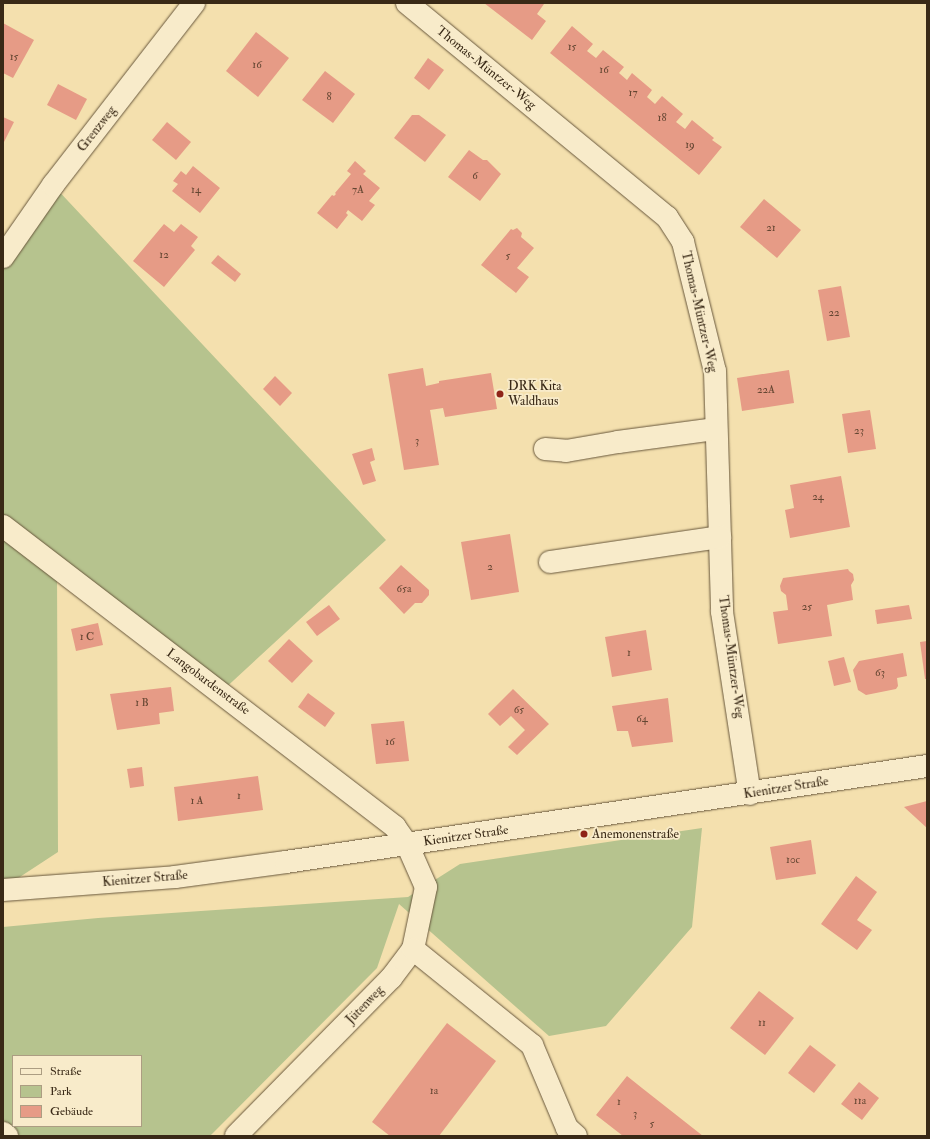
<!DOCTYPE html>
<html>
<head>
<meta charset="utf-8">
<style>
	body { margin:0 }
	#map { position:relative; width:930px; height:1139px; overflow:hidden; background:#f4e0ae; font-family:"IM FELL Double Pica",serif }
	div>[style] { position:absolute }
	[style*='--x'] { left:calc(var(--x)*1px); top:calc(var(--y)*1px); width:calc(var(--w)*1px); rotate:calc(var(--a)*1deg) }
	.green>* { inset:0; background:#b6c38e }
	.building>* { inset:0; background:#e69b86 }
	.roads { filter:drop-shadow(0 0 1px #68573c) drop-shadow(0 0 1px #68573c) }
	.minor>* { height:22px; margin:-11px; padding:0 11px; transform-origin:11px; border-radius:11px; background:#f8ebca }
	.dots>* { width:11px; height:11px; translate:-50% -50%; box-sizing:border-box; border:2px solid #f8ebca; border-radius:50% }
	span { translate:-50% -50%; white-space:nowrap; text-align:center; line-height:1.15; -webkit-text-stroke:3.5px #f8ebca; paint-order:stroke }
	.number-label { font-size:11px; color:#644632 }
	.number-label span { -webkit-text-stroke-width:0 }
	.street-label { font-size:13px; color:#392916 }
	.poi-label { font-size:13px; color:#392916 }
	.left { translate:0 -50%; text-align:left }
	.frame { position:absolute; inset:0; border:4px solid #392916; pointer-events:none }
	.legend { position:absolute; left:12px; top:1055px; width:130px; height:72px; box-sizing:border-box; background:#f8ebca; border:1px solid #ac9d82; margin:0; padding:5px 7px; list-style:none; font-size:12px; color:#392916 }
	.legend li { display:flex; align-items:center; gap:8px; height:20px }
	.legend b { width:20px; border:1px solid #ac9d82 }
</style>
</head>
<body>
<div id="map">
	<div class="green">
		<div style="clip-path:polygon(53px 185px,386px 540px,221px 692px,57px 567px,58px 852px,3px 888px,3px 261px)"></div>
		<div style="clip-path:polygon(evenodd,702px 828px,692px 927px,606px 1026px,549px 1036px,399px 904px,377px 968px,210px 1136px,3px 1136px,3px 927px,98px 918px,408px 897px,460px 864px,702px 828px,13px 1056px,141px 1056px,141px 1126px,13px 1126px,13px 1056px)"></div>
	</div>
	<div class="building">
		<div style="clip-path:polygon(484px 3px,542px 3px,544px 4px,537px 14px,546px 21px,532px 40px)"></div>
		<div style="clip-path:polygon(3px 23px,34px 40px,13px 78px,3px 73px)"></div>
		<div style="clip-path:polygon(572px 26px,593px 44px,587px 51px,596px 58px,603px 50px,624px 67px,619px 73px,627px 80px,632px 73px,652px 90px,647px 97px,655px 104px,662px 96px,683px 114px,676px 122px,685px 129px,692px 120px,714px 138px,712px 140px,722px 147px,699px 175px,550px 53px)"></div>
		<div style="clip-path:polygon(256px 32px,289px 58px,258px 97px,226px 71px)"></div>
		<div style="clip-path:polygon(428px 58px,444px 70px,429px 90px,414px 78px)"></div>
		<div style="clip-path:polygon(325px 71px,355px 94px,333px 123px,302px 100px)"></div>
		<div style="clip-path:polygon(58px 84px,87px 99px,76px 120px,47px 105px)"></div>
		<div style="clip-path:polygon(412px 115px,419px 115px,446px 135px,425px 162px,394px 138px)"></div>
		<div style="clip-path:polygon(3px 117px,14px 122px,3px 144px)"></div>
		<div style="clip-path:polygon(167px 122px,191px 142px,176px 160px,152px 140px)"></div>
		<div style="clip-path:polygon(469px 150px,483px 160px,487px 160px,501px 174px,480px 201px,448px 177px)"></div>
		<div style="clip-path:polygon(355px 161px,366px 171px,363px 174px,380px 188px,369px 201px,375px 205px,362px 221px,348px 210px,346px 213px,348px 215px,337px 229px,317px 213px,332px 195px,334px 196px,336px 194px,335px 193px,351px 174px,347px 171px)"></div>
		<div style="clip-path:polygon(193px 166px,220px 188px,200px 213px,172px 191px,178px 184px,173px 181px,181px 171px,186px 175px)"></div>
		<div style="clip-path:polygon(764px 199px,801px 230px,777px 258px,740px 227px)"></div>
		<div style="clip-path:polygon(164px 224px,174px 232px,181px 224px,198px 237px,191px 246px,195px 250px,164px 287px,133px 261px)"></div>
		<div style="clip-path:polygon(517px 228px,522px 233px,521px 237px,534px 248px,517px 268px,529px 277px,516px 293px,481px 265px,511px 229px,513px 230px)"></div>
		<div style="clip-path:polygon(218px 255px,241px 274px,235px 282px,211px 263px)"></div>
		<div style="clip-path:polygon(841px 286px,850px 337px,827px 341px,818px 290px)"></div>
		<div style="clip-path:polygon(423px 368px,426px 386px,439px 383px,439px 381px,491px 373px,497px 409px,445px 417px,443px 408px,430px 410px,439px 465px,404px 470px,388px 374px)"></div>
		<div style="clip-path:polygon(789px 370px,794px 403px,742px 411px,737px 378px)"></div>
		<div style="clip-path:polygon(275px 376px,292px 393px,280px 406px,263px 389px)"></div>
		<div style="clip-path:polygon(870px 410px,876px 449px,848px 453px,842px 414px)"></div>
		<div style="clip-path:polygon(372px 448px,375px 460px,370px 462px,376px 481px,363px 485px,352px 454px)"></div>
		<div style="clip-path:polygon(841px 476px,850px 527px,790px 538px,785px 510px,794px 508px,790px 485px)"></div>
		<div style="clip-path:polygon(510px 534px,519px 592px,471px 600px,461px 542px)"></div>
		<div style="clip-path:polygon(401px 565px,429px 590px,429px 595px,422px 603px,415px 603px,404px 614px,379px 588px)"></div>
		<div style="clip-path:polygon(848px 569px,849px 571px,853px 574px,854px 580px,851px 585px,853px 600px,827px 605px,832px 636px,778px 644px,773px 612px,788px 610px,786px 595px,781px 591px,780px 586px,783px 578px)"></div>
		<div style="clip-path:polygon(329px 605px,340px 619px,317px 636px,306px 622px)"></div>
		<div style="clip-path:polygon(909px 605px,912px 619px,877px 624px,875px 610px)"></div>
		<div style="clip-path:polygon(98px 623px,103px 645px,76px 651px,71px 629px)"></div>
		<div style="clip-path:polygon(646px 630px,652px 670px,612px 677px,605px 637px)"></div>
		<div style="clip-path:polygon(289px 639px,313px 661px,292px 683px,268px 661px)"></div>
		<div style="clip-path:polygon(927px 641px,927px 679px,925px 679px,920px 642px)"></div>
		<div style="clip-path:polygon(903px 653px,907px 676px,897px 678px,898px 686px,896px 689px,866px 695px,858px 690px,853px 670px,859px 661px)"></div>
		<div style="clip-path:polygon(844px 657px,851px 682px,834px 686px,828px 661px)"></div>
		<div style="clip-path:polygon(171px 687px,174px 711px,159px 713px,160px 724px,117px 730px,110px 694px)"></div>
		<div style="clip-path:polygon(513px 689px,549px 724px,517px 755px,508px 747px,525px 730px,511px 716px,500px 726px,488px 714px)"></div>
		<div style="clip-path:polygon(308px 693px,335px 713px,325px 727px,298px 707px)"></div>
		<div style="clip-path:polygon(668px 698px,673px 742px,632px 747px,628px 731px,617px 731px,612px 706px)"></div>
		<div style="clip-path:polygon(404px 721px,409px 761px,376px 764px,371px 724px)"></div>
		<div style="clip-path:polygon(142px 767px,144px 786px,130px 788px,127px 769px)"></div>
		<div style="clip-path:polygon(258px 776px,263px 810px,178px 821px,174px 787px)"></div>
		<div style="clip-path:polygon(927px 801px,927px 828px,904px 807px)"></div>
		<div style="clip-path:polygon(811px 840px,816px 874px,776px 880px,770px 847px)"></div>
		<div style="clip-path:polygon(856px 876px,877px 892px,857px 920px,872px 930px,857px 950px,821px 924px)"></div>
		<div style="clip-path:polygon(759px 991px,794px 1018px,765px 1055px,730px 1028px)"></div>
		<div style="clip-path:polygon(447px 1023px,496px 1061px,439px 1136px,390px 1136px,372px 1122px)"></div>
		<div style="clip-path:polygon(810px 1045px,836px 1065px,814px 1093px,788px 1073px)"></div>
		<div style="clip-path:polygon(627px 1076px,642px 1088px,703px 1136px,623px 1136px,596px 1115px)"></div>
		<div style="clip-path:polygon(859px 1082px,879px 1098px,862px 1120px,841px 1104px)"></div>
	</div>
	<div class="roads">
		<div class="minor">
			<div style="--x:407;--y:3;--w:337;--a:39.5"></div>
			<div style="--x:667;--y:217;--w:30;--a:57"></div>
			<div style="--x:683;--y:242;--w:133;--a:76.1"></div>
			<div style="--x:715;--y:371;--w:241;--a:88.3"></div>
			<div style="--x:722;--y:612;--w:184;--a:81.3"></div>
			<div style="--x:3;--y:257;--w:88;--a:-55.2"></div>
			<div style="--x:53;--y:185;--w:230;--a:-52.2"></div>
			<div style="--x:545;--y:449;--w:21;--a:5"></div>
			<div style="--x:566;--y:451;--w:53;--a:-9.8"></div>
			<div style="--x:618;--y:442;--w:99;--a:-7.6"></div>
			<div style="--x:3;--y:526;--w:494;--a:37.5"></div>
			<div style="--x:395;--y:827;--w:21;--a:55"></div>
			<div style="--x:407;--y:844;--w:47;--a:66.2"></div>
			<div style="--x:426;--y:887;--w:63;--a:101.8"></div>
			<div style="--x:413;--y:949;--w:36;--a:127"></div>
			<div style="--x:391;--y:978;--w:221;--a:134.5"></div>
			<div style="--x:550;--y:562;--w:172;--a:-8.4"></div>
			<div style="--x:3;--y:890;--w:172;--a:-4.3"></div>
			<div style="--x:175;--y:877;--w:112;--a:-7.7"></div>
			<div style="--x:286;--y:862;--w:648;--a:-8.52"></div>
			<div style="--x:413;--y:949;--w:153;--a:38.9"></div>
			<div style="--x:532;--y:1045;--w:90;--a:67.1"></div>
			<div style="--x:567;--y:1128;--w:12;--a:42"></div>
			<div style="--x:3;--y:1133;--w:5;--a:37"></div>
		</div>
	</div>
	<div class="dots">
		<div style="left:500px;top:394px;background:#8f2418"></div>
		<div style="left:584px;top:834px;background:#8f2418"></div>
	</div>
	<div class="number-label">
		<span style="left:572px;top:47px">15</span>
		<span style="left:14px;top:57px">15</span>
		<span style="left:257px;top:65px">16</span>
		<span style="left:604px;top:70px">16</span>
		<span style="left:633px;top:93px">17</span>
		<span style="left:329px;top:97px">8</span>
		<span style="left:662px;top:118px">18</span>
		<span style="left:690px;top:145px">19</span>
		<span style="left:475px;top:176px">6</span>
		<span style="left:196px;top:190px">14</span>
		<span style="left:358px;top:190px">7A</span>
		<span style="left:771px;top:228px">21</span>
		<span style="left:164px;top:255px">12</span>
		<span style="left:508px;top:256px">5</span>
		<span style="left:834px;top:313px">22</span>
		<span style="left:766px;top:390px">22A</span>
		<span style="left:859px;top:431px">23</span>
		<span style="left:417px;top:441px">3</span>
		<span style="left:818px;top:497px">24</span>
		<span style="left:490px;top:567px">2</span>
		<span style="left:404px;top:589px">65a</span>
		<span style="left:807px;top:607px">25</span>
		<span style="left:87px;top:637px">1 C</span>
		<span style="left:629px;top:653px">1</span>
		<span style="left:880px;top:673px">63</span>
		<span style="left:142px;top:703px">1 B</span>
		<span style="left:519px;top:710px">65</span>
		<span style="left:642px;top:719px">64</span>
		<span style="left:390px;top:742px">16</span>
		<span style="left:239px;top:796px">1</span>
		<span style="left:197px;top:801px">1 A</span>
		<span style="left:793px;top:860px">10c</span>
		<span style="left:762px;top:1023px">11</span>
		<span style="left:434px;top:1091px">1a</span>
		<span style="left:860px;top:1101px">11a</span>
		<span style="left:619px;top:1102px">1</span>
		<span style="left:635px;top:1114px">3</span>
		<span style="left:652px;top:1124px">5</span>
	</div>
	<div class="street-label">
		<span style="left:486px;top:68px;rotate:39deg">Thomas-Müntzer-Weg</span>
		<span style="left:97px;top:129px;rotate:-52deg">Grenzweg</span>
		<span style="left:699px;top:312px;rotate:77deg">Thomas-Müntzer-Weg</span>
		<span style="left:731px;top:657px;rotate:82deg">Thomas-Müntzer-Weg</span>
		<span style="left:208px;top:682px;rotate:37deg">Langobardenstraße</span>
		<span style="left:786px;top:788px;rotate:-9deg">Kienitzer Straße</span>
		<span style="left:466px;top:836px;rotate:-8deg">Kienitzer Straße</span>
		<span style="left:145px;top:879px;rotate:-5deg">Kienitzer Straße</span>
		<span style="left:365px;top:1005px;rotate:-46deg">Jütenweg</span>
	</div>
	<div class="poi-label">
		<span class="left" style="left:508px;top:394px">DRK Kita<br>Waldhaus</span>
		<span class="left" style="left:592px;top:834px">Anemonenstraße</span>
	</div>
	<div class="frame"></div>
	<ul class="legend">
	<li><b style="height:5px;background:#f8ebca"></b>Straße</li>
	<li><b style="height:11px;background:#b6c38e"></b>Park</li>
	<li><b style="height:11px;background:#e69b86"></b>Gebäude</li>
	</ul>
</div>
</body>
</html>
